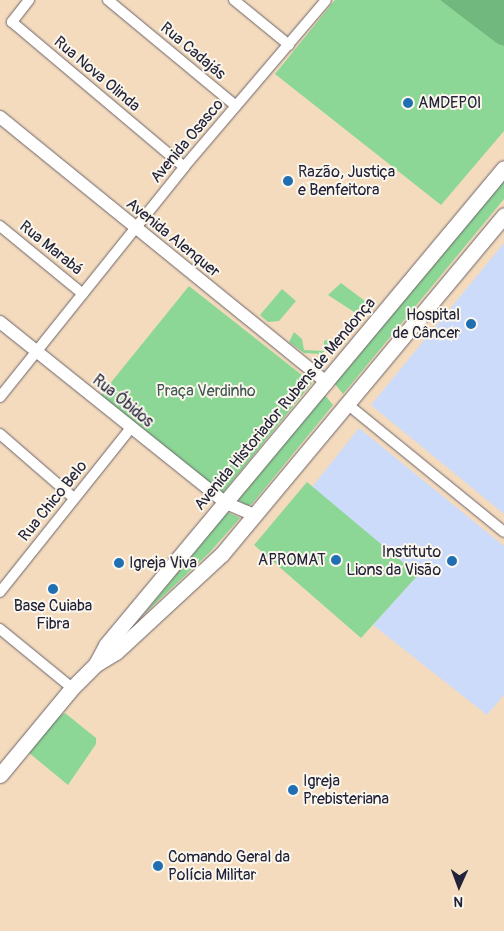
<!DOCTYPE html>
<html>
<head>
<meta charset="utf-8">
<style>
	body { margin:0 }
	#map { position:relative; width:504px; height:931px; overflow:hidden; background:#f4dbbe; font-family:Pangolin,sans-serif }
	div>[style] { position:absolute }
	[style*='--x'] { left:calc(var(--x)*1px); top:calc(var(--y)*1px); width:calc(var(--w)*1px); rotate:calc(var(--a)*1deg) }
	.built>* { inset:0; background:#ccdbfa }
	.green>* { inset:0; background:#8cd795 }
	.forest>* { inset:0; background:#71b87e }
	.roads { filter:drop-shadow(0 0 1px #6c6369) drop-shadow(0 0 1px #6c6369) }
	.minor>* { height:10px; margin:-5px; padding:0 5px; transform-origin:5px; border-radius:5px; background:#fff }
	.tertiary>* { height:12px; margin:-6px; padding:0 6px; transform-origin:6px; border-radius:6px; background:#fff }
	.secondary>* { height:15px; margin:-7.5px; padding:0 7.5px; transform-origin:7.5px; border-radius:7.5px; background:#fff }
	.dots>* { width:14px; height:14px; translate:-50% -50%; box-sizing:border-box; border:2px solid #fbf7ec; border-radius:50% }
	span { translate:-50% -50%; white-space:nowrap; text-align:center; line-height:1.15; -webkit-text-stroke:4px #fbf7ec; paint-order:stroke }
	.street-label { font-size:16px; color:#22223b }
	.poi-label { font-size:16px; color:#22223b }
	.left { translate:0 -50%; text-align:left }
	.right { translate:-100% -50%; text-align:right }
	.park-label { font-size:16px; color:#425856 }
	.north { position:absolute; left:434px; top:861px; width:50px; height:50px; -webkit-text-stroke:4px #fbf7ec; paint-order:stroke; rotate:182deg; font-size:14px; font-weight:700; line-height:20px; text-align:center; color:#22223b }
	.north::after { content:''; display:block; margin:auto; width:18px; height:22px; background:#22223b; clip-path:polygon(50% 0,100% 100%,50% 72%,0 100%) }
</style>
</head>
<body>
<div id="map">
	<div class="built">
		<div style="clip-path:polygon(504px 243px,504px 514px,371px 405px)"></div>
		<div style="clip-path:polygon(359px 428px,504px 546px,504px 695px,487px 715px,373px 625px,418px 575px,312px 487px)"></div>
	</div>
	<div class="green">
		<div style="clip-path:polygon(335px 0,440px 0,504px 46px,504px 131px,441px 205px,275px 74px)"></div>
		<div style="clip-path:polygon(504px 177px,504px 199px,343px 394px,334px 383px)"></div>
		<div style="clip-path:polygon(341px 283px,369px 304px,363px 311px,354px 312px,328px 295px)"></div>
		<div style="clip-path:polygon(189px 286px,312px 383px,222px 494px,100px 396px)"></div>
		<div style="clip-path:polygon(282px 289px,296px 301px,279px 321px,268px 322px,260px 315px)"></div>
		<div style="clip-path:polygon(294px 332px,302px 339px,304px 350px,324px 351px,324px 341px,330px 339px,335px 344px,321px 354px,304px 353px,289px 342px)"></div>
		<div style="clip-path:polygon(324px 394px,333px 405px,252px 504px,248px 506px,238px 500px)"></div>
		<div style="clip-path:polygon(307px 482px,418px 575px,361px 638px,254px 545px)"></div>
		<div style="clip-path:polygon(227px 512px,240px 518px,210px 552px,143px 615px)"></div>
		<div style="clip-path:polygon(65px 713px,96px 738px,96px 744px,68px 785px,28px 752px,56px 718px)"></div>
	</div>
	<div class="forest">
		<div style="clip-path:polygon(440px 0,504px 0,504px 46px,498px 44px)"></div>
	</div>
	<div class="roads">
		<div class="minor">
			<div style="--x:29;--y:0;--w:28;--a:128"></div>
			<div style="--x:12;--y:22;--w:225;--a:40.1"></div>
			<div style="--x:108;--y:0;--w:166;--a:39.6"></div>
			<div style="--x:234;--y:0;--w:71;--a:39.3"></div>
			<div style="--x:0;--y:226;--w:107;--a:39.3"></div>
			<div style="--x:0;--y:397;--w:295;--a:-51.3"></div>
			<div style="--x:184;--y:167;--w:219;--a:-49.6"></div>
			<div style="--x:346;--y:403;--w:204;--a:39.2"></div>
			<div style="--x:0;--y:434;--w:98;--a:40.9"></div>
			<div style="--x:0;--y:592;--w:208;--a:-51.4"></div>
			<div style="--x:0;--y:629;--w:93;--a:39.3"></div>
		</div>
		<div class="tertiary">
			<div style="--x:0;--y:117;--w:422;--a:39.1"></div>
			<div style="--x:0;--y:322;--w:290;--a:38.7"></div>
			<div style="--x:226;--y:503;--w:30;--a:23"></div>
		</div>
		<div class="secondary">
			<div style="--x:96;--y:664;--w:21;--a:-62"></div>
			<div style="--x:106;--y:645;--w:621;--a:-50.16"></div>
			<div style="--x:0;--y:775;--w:113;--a:-50.4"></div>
			<div style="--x:72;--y:688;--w:34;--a:-45"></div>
			<div style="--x:96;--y:664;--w:23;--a:-31"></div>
			<div style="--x:116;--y:652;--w:144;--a:-42.8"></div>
			<div style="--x:222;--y:554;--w:441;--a:-50.2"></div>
		</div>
	</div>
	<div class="dots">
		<div style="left:408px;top:103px;background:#1f6fb2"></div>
		<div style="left:288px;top:181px;background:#1f6fb2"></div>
		<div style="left:471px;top:324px;background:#1f6fb2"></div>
		<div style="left:336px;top:560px;background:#1f6fb2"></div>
		<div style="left:452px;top:561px;background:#1f6fb2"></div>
		<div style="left:119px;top:563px;background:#1f6fb2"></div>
		<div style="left:53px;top:589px;background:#1f6fb2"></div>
		<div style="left:293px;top:790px;background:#1f6fb2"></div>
		<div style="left:158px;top:866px;background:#1f6fb2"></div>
	</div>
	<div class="street-label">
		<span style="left:193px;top:51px;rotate:40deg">Rua Cadajás</span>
		<span style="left:97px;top:74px;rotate:40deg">Rua Nova Olinda</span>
		<span style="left:187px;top:141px;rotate:-50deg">Avenida Osasco</span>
		<span style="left:173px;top:238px;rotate:39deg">Avenida Alenquer</span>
		<span style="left:51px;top:248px;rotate:39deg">Rua Marabá</span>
		<span style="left:123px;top:401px;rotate:39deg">Rua Óbidos</span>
		<span style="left:285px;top:404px;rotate:-50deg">Avenida Historiador Rubens de Mendonça</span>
		<span style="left:53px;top:501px;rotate:-51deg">Rua Chico Belo</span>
	</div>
	<div class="poi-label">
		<span class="left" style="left:418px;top:103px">AMDEPOl</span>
		<span class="left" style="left:298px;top:181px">Razão, Justiça<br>e Benfeitora</span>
		<span class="right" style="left:460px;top:324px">Hospital<br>de Câncer</span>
		<span class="right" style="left:441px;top:561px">Instituto<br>Lions da Visão</span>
		<span class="right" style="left:326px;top:560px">APROMAT</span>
		<span class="left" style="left:129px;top:563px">Igreja Viva</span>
		<span style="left:53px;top:615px">Base Cuiaba<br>Fibra</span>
		<span class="left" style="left:303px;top:790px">Igreja<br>Prebisteriana</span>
		<span class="left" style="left:168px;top:866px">Comando Geral da<br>Polícia Militar</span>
	</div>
	<div class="park-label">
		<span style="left:206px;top:391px">Praça Verdinho</span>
	</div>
	<div class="north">N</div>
</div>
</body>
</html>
